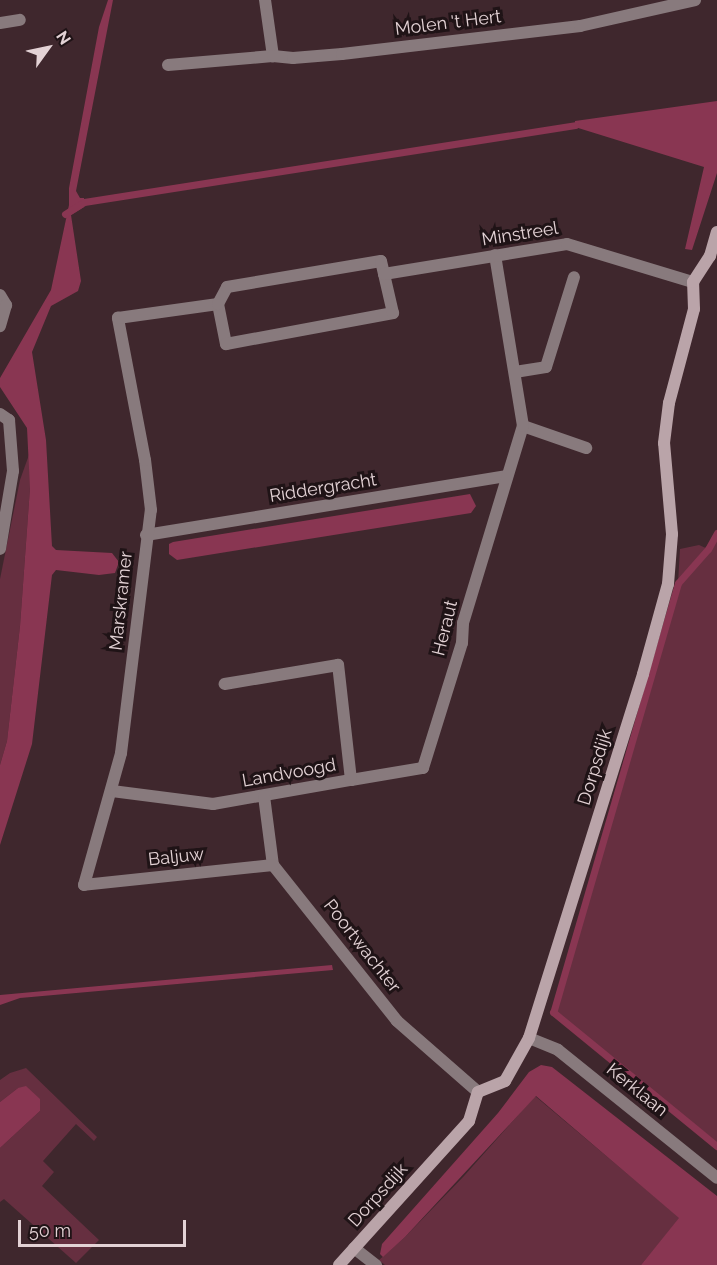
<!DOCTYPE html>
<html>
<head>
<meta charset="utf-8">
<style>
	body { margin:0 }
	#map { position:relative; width:717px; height:1265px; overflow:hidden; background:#3f272d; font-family:Raleway,sans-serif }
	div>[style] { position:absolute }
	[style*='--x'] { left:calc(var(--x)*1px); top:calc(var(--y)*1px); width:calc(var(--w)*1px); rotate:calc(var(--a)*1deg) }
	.green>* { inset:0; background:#662f40 }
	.water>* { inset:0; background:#893652 }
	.stream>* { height:7px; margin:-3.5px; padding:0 3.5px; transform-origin:3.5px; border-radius:3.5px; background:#893652 }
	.street>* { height:12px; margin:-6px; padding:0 6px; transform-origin:6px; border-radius:6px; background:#887a7d }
	.secondary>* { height:12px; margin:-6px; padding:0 6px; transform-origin:6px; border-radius:6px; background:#baa4a9 }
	span { translate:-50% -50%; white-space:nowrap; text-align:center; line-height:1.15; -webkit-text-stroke:6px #1f1316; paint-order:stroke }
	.street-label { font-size:18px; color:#e3d2d5 }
	.north { position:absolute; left:18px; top:18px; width:60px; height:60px; -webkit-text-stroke:4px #1f1316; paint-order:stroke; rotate:57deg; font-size:16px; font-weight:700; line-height:24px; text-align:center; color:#e3d2d5 }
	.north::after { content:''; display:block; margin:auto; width:21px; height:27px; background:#e3d2d5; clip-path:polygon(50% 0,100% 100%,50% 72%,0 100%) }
	.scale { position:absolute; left:18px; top:1220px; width:168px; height:27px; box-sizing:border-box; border:3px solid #e3d2d5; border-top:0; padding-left:8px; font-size:18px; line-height:21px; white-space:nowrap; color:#e3d2d5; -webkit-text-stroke:4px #1f1316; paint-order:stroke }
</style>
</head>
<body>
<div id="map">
	<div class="green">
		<div style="clip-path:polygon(30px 452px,30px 488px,20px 626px,7px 741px,0 765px,0 579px,20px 480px)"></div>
		<div style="clip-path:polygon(717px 533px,717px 1142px,553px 1012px,678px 583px,680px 549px,699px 545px,708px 549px)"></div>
		<div style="clip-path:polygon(26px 1068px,97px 1137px,94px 1141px,76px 1124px,43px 1161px,54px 1172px,42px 1186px,99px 1240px,76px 1263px,4px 1199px,0 1202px,0 1148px,40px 1111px,18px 1088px,0 1102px,0 1080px,10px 1073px)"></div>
		<div style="clip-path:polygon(535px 1096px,680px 1218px,641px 1265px,385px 1265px,379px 1260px,405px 1237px,464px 1176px)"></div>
	</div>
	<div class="water">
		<div style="clip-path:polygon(108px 0,113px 0,76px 191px,80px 198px,84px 198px,84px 207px,71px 215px,81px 281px,78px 291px,51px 306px,32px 352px,46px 440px,52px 546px,56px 550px,112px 553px,119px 562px,115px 573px,99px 575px,56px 570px,52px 575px,32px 744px,0 845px,0 765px,7px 741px,20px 626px,30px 488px,27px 428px,0 387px,0 378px,51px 290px,69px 205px,69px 188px,99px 27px)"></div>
		<div style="clip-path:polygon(717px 101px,717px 173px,692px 250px,685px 249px,704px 167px,575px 127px,575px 121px)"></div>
		<div style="clip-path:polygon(470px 494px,476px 506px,471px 513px,177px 560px,169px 554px,169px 544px,173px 542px)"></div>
		<div style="clip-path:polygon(332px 965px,333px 970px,20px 998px,0 1005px,0 995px)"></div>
		<div style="clip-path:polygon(541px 1065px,552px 1067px,717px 1196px,717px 1265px,641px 1265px,679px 1218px,536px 1096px,405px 1237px,383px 1257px,380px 1254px,382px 1244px,498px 1113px,529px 1072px)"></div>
		<div style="clip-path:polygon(26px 1086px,40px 1099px,40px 1111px,0 1148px,0 1102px,18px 1088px)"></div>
	</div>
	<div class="stream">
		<div style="--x:65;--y:214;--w:22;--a:-32"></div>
		<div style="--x:84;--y:202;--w:497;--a:-8.9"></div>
		<div style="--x:717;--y:533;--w:18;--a:119"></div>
		<div style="--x:708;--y:549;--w:45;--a:131.4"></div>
		<div style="--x:678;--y:583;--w:447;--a:106.2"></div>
		<div style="--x:553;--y:1012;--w:212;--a:39.3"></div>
	</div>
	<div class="street">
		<div style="--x:265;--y:0;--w:57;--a:81.9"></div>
		<div style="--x:0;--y:23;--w:20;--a:-9"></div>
		<div style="--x:168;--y:65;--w:105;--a:-4.9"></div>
		<div style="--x:273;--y:56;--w:20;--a:6"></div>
		<div style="--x:293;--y:58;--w:49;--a:-4.7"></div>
		<div style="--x:342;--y:54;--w:240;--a:-6.7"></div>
		<div style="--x:580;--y:26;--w:118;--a:-12.7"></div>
		<div style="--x:0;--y:295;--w:12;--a:59"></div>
		<div style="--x:6;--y:305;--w:22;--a:106"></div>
		<div style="--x:218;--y:304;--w:41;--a:78.7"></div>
		<div style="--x:226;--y:344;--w:170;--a:-10.5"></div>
		<div style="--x:393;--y:313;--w:40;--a:-103"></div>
		<div style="--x:515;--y:372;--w:31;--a:-9"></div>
		<div style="--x:546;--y:367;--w:94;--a:-72.7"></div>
		<div style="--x:0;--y:414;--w:11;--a:34"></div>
		<div style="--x:9;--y:420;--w:51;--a:85.5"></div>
		<div style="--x:13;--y:471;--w:79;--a:99.5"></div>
		<div style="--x:523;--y:426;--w:67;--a:19.2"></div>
		<div style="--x:146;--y:535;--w:366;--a:-9.3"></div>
		<div style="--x:351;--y:780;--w:73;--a:-9.5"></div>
		<div style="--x:423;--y:768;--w:131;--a:-72.7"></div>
		<div style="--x:462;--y:643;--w:20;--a:-87"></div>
		<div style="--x:463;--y:623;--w:206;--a:-73.1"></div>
		<div style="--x:523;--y:426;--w:173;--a:-99.3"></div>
		<div style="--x:112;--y:791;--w:102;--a:7.3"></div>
		<div style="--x:213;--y:804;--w:140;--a:-9.9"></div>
		<div style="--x:351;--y:780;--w:116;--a:-96.4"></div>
		<div style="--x:338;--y:665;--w:115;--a:170.5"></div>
		<div style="--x:264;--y:796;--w:70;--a:82.6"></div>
		<div style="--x:273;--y:865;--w:199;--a:51.5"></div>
		<div style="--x:397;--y:1021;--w:108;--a:41.2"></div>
		<div style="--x:273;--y:865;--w:190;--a:174"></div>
		<div style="--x:84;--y:885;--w:137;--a:-74.3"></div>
		<div style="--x:121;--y:753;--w:245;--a:-83"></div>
		<div style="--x:151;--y:510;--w:50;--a:-96.8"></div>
		<div style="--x:145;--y:460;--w:145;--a:-100.8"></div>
		<div style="--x:118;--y:318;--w:101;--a:-8"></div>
		<div style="--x:218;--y:304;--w:19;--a:-62"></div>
		<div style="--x:227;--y:287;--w:156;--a:-9.6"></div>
		<div style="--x:381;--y:261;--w:13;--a:77"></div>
		<div style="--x:384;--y:274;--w:185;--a:-9.3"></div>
		<div style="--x:567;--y:244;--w:132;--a:16.8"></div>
		<div style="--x:529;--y:1038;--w:31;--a:22"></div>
		<div style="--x:558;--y:1050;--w:204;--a:38.8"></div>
		<div style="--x:354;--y:1248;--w:28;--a:38"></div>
	</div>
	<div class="secondary">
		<div style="--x:339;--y:1265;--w:194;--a:-47.9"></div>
		<div style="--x:469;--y:1121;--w:30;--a:-73"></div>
		<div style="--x:478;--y:1092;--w:29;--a:-22"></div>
		<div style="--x:505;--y:1081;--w:49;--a:-60.8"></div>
		<div style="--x:529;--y:1038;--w:381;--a:-72.6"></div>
		<div style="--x:643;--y:674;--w:93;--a:-74.5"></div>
		<div style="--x:668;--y:584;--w:50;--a:-85.4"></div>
		<div style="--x:672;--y:534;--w:91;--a:-95"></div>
		<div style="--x:664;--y:443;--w:40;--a:-82.9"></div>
		<div style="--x:669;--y:403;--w:97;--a:-75.1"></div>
		<div style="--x:694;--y:309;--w:27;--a:-92"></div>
		<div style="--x:693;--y:282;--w:31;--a:-57"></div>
		<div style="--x:710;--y:256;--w:25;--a:-74"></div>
	</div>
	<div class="street-label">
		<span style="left:448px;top:23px;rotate:-7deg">Molen 't Hert</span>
		<span style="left:520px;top:234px;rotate:-9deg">Minstreel</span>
		<span style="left:323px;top:488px;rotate:-9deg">Riddergracht</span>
		<span style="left:121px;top:601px;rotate:-84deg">Marskramer</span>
		<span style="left:445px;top:628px;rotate:-76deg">Heraut</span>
		<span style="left:595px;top:767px;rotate:-73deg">Dorpsdijk</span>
		<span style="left:289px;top:773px;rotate:-10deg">Landvoogd</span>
		<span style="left:176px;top:857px;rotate:-6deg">Baljuw</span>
		<span style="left:362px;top:946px;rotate:52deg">Poortwachter</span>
		<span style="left:637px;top:1090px;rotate:39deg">Kerklaan</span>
		<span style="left:378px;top:1195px;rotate:-48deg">Dorpsdijk</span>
	</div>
	<div class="north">N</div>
	<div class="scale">50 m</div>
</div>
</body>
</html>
